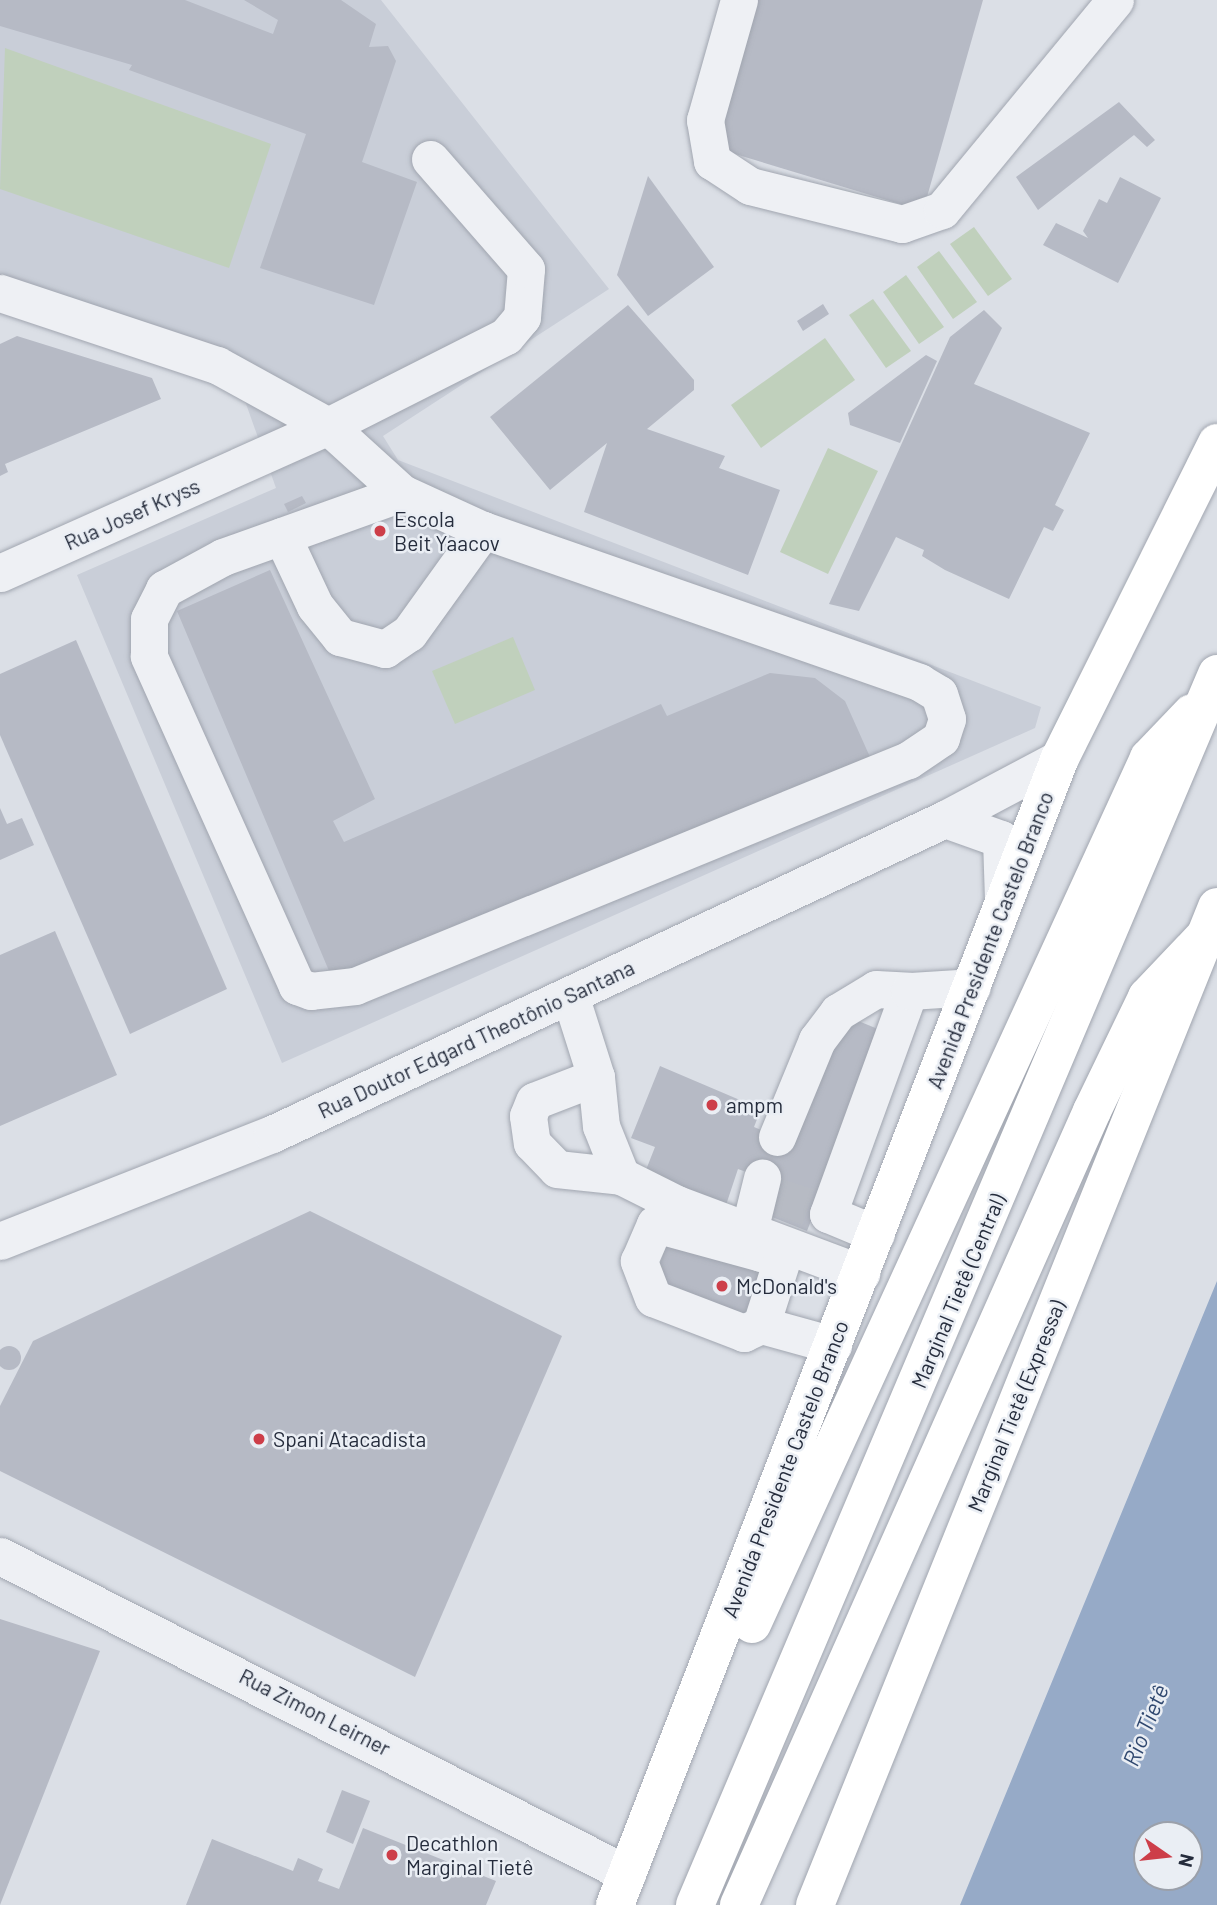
<!DOCTYPE html>
<html>
<head>
<meta charset="utf-8">
<style>
	body { margin:0 }
	#map { position:relative; width:1217px; height:1905px; overflow:hidden; background:#dbdfe6; font-family:Barlow,sans-serif }
	div>[style] { position:absolute }
	[style*='--x'] { left:calc(var(--x)*1px); top:calc(var(--y)*1px); width:calc(var(--w)*1px); rotate:calc(var(--a)*1deg) }
	.built>* { inset:0; background:#c9ced8 }
	.green>* { inset:0; background:#c0d0bc }
	.water>* { inset:0; background:#96aac7 }
	.building>* { inset:0; background:#b6bac5 }
	.round { border-radius:50% }
	.minor-tunnel>* { height:37px; margin-top:-18.5px; transform-origin:0; background:repeating-linear-gradient(90deg,#b7bbc4 0 37px,transparent 0 55px) }
	.roads { filter:drop-shadow(0 0 2px #a1a6b0) drop-shadow(0 0 2px #a1a6b0) }
	.minor>* { height:37px; margin:-18.5px; padding:0 18.5px; transform-origin:18.5px; border-radius:18.5px; background:#eef0f4 }
	.highway>* { height:38px; margin:-19px; padding:0 19px; transform-origin:19px; border-radius:19px; background:#fff }
	.dots>* { width:19px; height:19px; translate:-50% -50%; box-sizing:border-box; border:4px solid #eaeef4; border-radius:50% }
	span { translate:-50% -50%; white-space:nowrap; text-align:center; line-height:1.15; -webkit-text-stroke:5px #eaeef4; paint-order:stroke }
	.street-label { font-size:21px; color:#252c3c }
	.poi-label { font-size:21px; color:#252c3c }
	.left { translate:0 -50%; text-align:left }
	.water-label { font-size:23px; color:#30486f; font-style:italic }
	.north { position:absolute; left:1133px; top:1821px; width:70px; height:70px; box-sizing:border-box; background:#eaeef4; border:2px solid #9ba0aa; border-radius:50%; rotate:104deg; font-size:19px; font-weight:700; line-height:28px; text-align:center; color:#252c3c }
	.north::after { content:''; display:block; margin:auto; width:24px; height:32px; background:#cd3e49; clip-path:polygon(50% 0,100% 100%,50% 72%,0 100%) }
</style>
</head>
<body>
<div id="map">
	<div class="built">
		<div style="clip-path:polygon(0 0,381px 0,609px 289px,383px 436px,398px 460px,1041px 707px,1035px 728px,282px 1063px,77px 575px,276px 488px,240px 387px,0 310px)"></div>
	</div>
	<div class="green">
		<div style="clip-path:polygon(5px 48px,271px 144px,229px 268px,0 189px)"></div>
		<div style="clip-path:polygon(974px 227px,1012px 279px,988px 296px,950px 244px)"></div>
		<div style="clip-path:polygon(939px 251px,977px 302px,953px 319px,917px 267px)"></div>
		<div style="clip-path:polygon(906px 275px,944px 327px,919px 344px,883px 292px)"></div>
		<div style="clip-path:polygon(873px 299px,911px 351px,886px 368px,849px 315px)"></div>
		<div style="clip-path:polygon(825px 338px,855px 380px,761px 448px,731px 405px)"></div>
		<div style="clip-path:polygon(828px 448px,878px 471px,828px 574px,780px 552px)"></div>
		<div style="clip-path:polygon(513px 637px,535px 690px,455px 724px,432px 671px)"></div>
	</div>
	<div class="water">
		<div style="clip-path:polygon(evenodd,1217px 1281px,1217px 1905px,960px 1905px,1217px 1281px,1147px 1835px,1189px 1835px,1189px 1877px,1147px 1877px,1147px 1835px)"></div>
	</div>
	<div class="building">
		<div style="clip-path:polygon(0 0,185px 0,273px 34px,278px 20px,244px 0,341px 0,376px 24px,369px 47px,388px 46px,396px 61px,362px 162px,417px 182px,374px 305px,260px 268px,306px 134px,129px 70px,132px 65px,0 26px)"></div>
		<div style="clip-path:polygon(749px 0,983px 0,923px 211px,712px 147px)"></div>
		<div style="clip-path:polygon(1119px 102px,1155px 140px,1147px 147px,1134px 135px,1038px 210px,1016px 177px)"></div>
		<div style="clip-path:polygon(648px 176px,714px 267px,648px 316px,617px 275px)"></div>
		<div style="clip-path:polygon(1120px 177px,1161px 198px,1118px 283px,1043px 245px,1056px 223px,1088px 238px,1083px 231px,1099px 199px,1107px 203px)"></div>
		<div style="clip-path:polygon(823px 304px,829px 314px,803px 331px,797px 321px)"></div>
		<div style="clip-path:polygon(628px 305px,694px 380px,694px 390px,647px 429px,725px 456px,719px 468px,780px 490px,748px 575px,584px 512px,607px 443px,550px 490px,490px 417px)"></div>
		<div style="clip-path:polygon(984px 310px,1002px 328px,974px 384px,1090px 433px,1055px 505px,1064px 510px,1053px 531px,1044px 527px,1009px 599px,945px 570px,922px 556px,924px 550px,896px 537px,859px 611px,829px 604px,950px 337px)"></div>
		<div style="clip-path:polygon(17px 336px,152px 378px,161px 399px,5px 464px,8px 472px,0 476px,0 344px)"></div>
		<div style="clip-path:polygon(926px 355px,937px 361px,900px 443px,850px 425px,848px 413px)"></div>
		<div style="clip-path:polygon(302px 496px,306px 503px,288px 512px,284px 504px)"></div>
		<div style="clip-path:polygon(270px 570px,375px 799px,333px 821px,344px 842px,661px 704px,667px 716px,770px 673px,815px 678px,845px 701px,870px 757px,332px 978px,177px 611px)"></div>
		<div style="clip-path:polygon(76px 640px,227px 989px,130px 1034px,0 735px,0 674px)"></div>
		<div style="clip-path:polygon(0 808px,7px 824px,22px 818px,34px 845px,0 860px)"></div>
		<div style="clip-path:polygon(55px 931px,117px 1075px,0 1126px,0 955px)"></div>
		<div style="clip-path:polygon(844px 1015px,885px 1032px,807px 1231px,767px 1215px,778px 1184px,738px 1169px,726px 1205px,644px 1175px,655px 1147px,631px 1138px,660px 1066px,761px 1109px,754px 1127px,794px 1144px)"></div>
		<div style="clip-path:polygon(310px 1211px,562px 1336px,415px 1677px,0 1471px,0 1406px,33px 1341px)"></div>
		<div style="clip-path:polygon(670px 1235px,763px 1269px,745px 1318px,652px 1285px)"></div>
		<div class="round" style="left:-3px;top:1346px;width:24px;height:24px"></div>
		<div style="clip-path:polygon(0 1619px,100px 1651px,0 1905px)"></div>
		<div style="clip-path:polygon(342px 1790px,370px 1801px,353px 1844px,326px 1832px)"></div>
		<div style="clip-path:polygon(363px 1828px,496px 1881px,486px 1905px,186px 1905px,212px 1839px,293px 1871px,298px 1858px,323px 1869px,318px 1881px,339px 1889px)"></div>
	</div>
	<div class="minor-tunnel">
		<div style="--x:773;--y:1195;--w:44;--a:18.4"></div>
	</div>
	<div class="roads">
		<div class="minor">
			<div style="--x:739;--y:0;--w:125;--a:105.8"></div>
			<div style="--x:705;--y:120;--w:42;--a:80.3"></div>
			<div style="--x:712;--y:161;--w:45;--a:33.3"></div>
			<div style="--x:750;--y:186;--w:157;--a:14"></div>
			<div style="--x:902;--y:224;--w:42;--a:-19.3"></div>
			<div style="--x:942;--y:210;--w:272;--a:-50.5"></div>
			<div style="--x:0;--y:293;--w:229;--a:18.4"></div>
			<div style="--x:217;--y:365;--w:127;--a:28.8"></div>
			<div style="--x:328;--y:426;--w:100;--a:42.2"></div>
			<div style="--x:402;--y:493;--w:89;--a:24.6"></div>
			<div style="--x:483;--y:530;--w:462;--a:19.2"></div>
			<div style="--x:919;--y:682;--w:23;--a:31"></div>
			<div style="--x:939;--y:694;--w:26;--a:72"></div>
			<div style="--x:947;--y:719;--w:20;--a:108"></div>
			<div style="--x:941;--y:738;--w:40;--a:146"></div>
			<div style="--x:908;--y:760;--w:597;--a:157.77"></div>
			<div style="--x:355;--y:986;--w:44;--a:173.5"></div>
			<div style="--x:311;--y:991;--w:15;--a:-160"></div>
			<div style="--x:297;--y:986;--w:362;--a:-114.2"></div>
			<div style="--x:149;--y:656;--w:37;--a:-90"></div>
			<div style="--x:149;--y:619;--w:34;--a:-63"></div>
			<div style="--x:164;--y:589;--w:67;--a:-28.5"></div>
			<div style="--x:223;--y:557;--w:190;--a:-19.7"></div>
			<div style="--x:282;--y:536;--w:77;--a:64.8"></div>
			<div style="--x:315;--y:606;--w:40;--a:51"></div>
			<div style="--x:340;--y:637;--w:47;--a:14.9"></div>
			<div style="--x:385;--y:649;--w:29;--a:-34"></div>
			<div style="--x:409;--y:633;--w:127;--a:-54.3"></div>
			<div style="--x:0;--y:573;--w:359;--a:-24.1"></div>
			<div style="--x:328;--y:426;--w:199;--a:-26.8"></div>
			<div style="--x:506;--y:336;--w:25;--a:-50"></div>
			<div style="--x:522;--y:317;--w:48;--a:-85.2"></div>
			<div style="--x:526;--y:269;--w:146;--a:-131.1"></div>
			<div style="--x:945;--y:819;--w:59;--a:19.7"></div>
			<div style="--x:1001;--y:839;--w:59;--a:88.1"></div>
			<div style="--x:570;--y:995;--w:86;--a:72.4"></div>
			<div style="--x:596;--y:1077;--w:49;--a:84.2"></div>
			<div style="--x:601;--y:1126;--w:54;--a:68.2"></div>
			<div style="--x:596;--y:1077;--w:66;--a:158.8"></div>
			<div style="--x:534;--y:1101;--w:16;--a:112"></div>
			<div style="--x:528;--y:1116;--w:27;--a:82"></div>
			<div style="--x:532;--y:1143;--w:36;--a:46"></div>
			<div style="--x:557;--y:1169;--w:64;--a:6.2"></div>
			<div style="--x:621;--y:1176;--w:63;--a:26.6"></div>
			<div style="--x:677;--y:1204;--w:197;--a:20.6"></div>
			<div style="--x:777;--y:1137;--w:105;--a:-67.6"></div>
			<div style="--x:817;--y:1040;--w:35;--a:-53"></div>
			<div style="--x:838;--y:1012;--w:44;--a:-31.2"></div>
			<div style="--x:876;--y:989;--w:33;--a:3"></div>
			<div style="--x:655;--y:1224;--w:110;--a:15.3"></div>
			<div style="--x:761;--y:1253;--w:26;--a:-13"></div>
			<div style="--x:786;--y:1247;--w:82;--a:107.8"></div>
			<div style="--x:761;--y:1325;--w:19;--a:155"></div>
			<div style="--x:744;--y:1333;--w:97;--a:-159"></div>
			<div style="--x:653;--y:1298;--w:40;--a:-111"></div>
			<div style="--x:639;--y:1261;--w:40;--a:-66.6"></div>
			<div style="--x:749;--y:1231;--w:55;--a:-76.2"></div>
			<div style="--x:876;--y:1234;--w:52;--a:-157.4"></div>
			<div style="--x:828;--y:1214;--w:237;--a:-70"></div>
			<div style="--x:909;--y:991;--w:63;--a:-3.6"></div>
			<div style="--x:0;--y:1241;--w:292;--a:-21.5"></div>
			<div style="--x:272;--y:1134;--w:743;--a:-25.08"></div>
			<div style="--x:945;--y:819;--w:130;--a:-27.9"></div>
			<div style="--x:761;--y:1325;--w:75;--a:15.5"></div>
			<div style="--x:0;--y:1556;--w:703;--a:26.89"></div>
		</div>
		<div class="highway">
			<div style="--x:752;--y:1624;--w:953;--a:-65.37"></div>
			<div style="--x:1149;--y:758;--w:62;--a:-46.3"></div>
			<div style="--x:615;--y:1905;--w:1230;--a:-68.8"></div>
			<div style="--x:1060;--y:758;--w:352;--a:-63.5"></div>
			<div style="--x:695;--y:1905;--w:1337;--a:-67.02"></div>
			<div style="--x:739;--y:1905;--w:869;--a:-66.03"></div>
			<div style="--x:1092;--y:1111;--w:127;--a:-64.2"></div>
			<div style="--x:1147;--y:997;--w:86;--a:-46.4"></div>
			<div style="--x:815;--y:1905;--w:1076;--a:-68.06"></div>
		</div>
	</div>
	<div class="dots">
		<div style="left:380px;top:531px;background:#cd3e49"></div>
		<div style="left:712px;top:1105px;background:#cd3e49"></div>
		<div style="left:722px;top:1286px;background:#cd3e49"></div>
		<div style="left:259px;top:1439px;background:#cd3e49"></div>
		<div style="left:392px;top:1855px;background:#cd3e49"></div>
	</div>
	<div class="street-label">
		<span style="left:132px;top:514px;rotate:-24deg">Rua Josef Kryss</span>
		<span style="left:990px;top:940px;rotate:-69deg">Avenida Presidente Castelo Branco</span>
		<span style="left:476px;top:1039px;rotate:-25deg">Rua Doutor Edgard Theotônio Santana</span>
		<span style="left:958px;top:1291px;rotate:-67deg">Marginal Tietê (Central)</span>
		<span style="left:1016px;top:1406px;rotate:-68deg">Marginal Tietê (Expressa)</span>
		<span style="left:785px;top:1469px;rotate:-69deg">Avenida Presidente Castelo Branco</span>
		<span style="left:315px;top:1712px;rotate:27deg">Rua Zimon Leirner</span>
	</div>
	<div class="poi-label">
		<span class="left" style="left:394px;top:531px">Escola<br>Beit Yaacov</span>
		<span class="left" style="left:726px;top:1105px">ampm</span>
		<span class="left" style="left:736px;top:1286px">McDonald's</span>
		<span class="left" style="left:273px;top:1439px">Spani Atacadista</span>
		<span class="left" style="left:406px;top:1855px">Decathlon<br>Marginal Tietê</span>
	</div>
	<div class="water-label">
		<span style="left:1145px;top:1725px;rotate:-68deg">Rio Tietê</span>
	</div>
	<div class="north">N</div>
</div>
</body>
</html>
